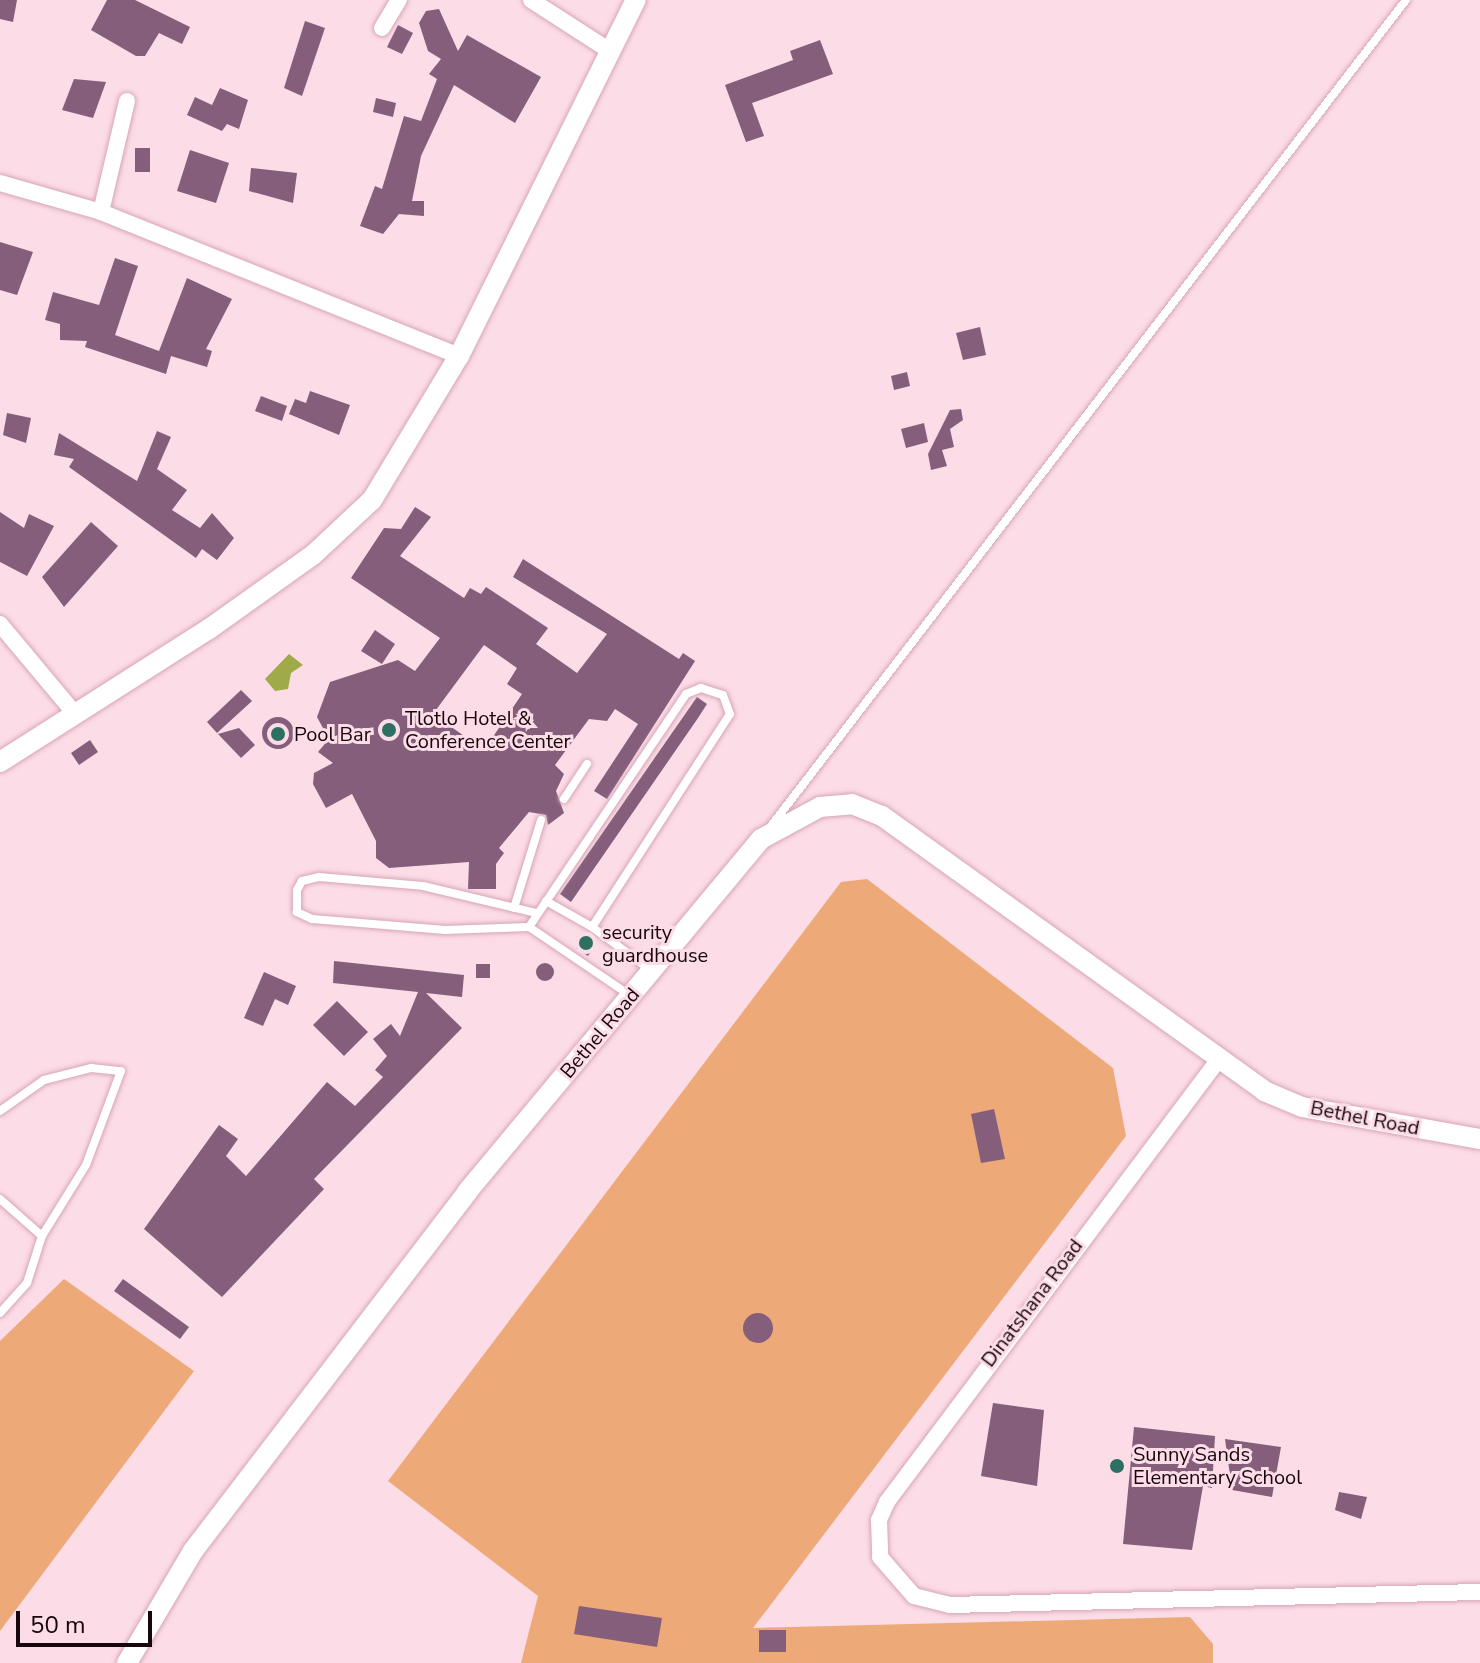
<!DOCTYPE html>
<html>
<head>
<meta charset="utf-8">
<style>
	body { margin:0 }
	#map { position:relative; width:1480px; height:1663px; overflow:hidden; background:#fcdce7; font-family:"Nunito Sans",sans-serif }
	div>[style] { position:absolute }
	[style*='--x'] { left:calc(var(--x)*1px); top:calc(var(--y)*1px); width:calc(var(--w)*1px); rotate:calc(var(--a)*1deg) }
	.green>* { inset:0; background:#eea978 }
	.water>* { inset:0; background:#9fab49 }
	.building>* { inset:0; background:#845e7b }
	.round { border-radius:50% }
	.roads { filter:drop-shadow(0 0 2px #d7a5b6) drop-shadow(0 0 2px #d7a5b6) }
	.service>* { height:8px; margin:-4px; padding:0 4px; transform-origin:4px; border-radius:4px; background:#fff }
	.minor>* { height:16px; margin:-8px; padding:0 8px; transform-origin:8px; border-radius:8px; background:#fff }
	.tertiary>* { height:20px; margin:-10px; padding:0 10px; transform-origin:10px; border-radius:10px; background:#fff }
	.dots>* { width:22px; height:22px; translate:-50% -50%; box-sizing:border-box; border:4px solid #fcdce7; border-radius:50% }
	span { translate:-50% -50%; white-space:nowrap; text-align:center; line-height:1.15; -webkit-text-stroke:6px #fcdce7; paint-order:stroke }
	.poi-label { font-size:20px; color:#17060d }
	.left { translate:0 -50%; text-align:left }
	.street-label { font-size:20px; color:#17060d }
	.scale { position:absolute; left:16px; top:1611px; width:136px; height:36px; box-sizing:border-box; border:4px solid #17060d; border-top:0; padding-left:10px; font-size:24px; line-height:28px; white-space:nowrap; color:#17060d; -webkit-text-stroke:6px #fcdce7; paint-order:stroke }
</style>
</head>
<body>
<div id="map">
	<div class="green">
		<div style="clip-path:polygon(867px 879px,1113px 1068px,1126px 1136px,753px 1628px,1190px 1617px,1213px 1644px,1213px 1663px,521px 1663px,538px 1596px,388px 1481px,841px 882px)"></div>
		<div style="clip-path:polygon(64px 1279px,194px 1371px,0 1631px,0 1341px)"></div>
	</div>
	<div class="water">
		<div style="clip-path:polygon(289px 654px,303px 665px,291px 673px,288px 689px,275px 691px,265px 679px)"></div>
	</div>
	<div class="building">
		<div style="clip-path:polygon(0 0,17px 0,13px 22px,0 19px)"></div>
		<div style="clip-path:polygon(107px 0,135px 0,190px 27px,182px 44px,159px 33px,145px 56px,136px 56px,91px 30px)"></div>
		<div style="clip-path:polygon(439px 9px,458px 51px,467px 35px,541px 77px,515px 123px,454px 85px,421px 156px,412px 201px,424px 201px,424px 216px,399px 214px,383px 234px,360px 226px,375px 186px,382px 189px,404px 116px,421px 121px,437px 79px,429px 74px,441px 59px,428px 51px,419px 23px,426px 11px)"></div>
		<div style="clip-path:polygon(305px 21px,325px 28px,302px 96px,284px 88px)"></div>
		<div style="clip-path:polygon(398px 25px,413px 33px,402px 54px,387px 47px)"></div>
		<div style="clip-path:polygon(820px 40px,833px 74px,752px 103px,764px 136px,746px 142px,725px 85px,793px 60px,790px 51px)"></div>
		<div style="clip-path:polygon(74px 79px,106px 82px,93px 118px,62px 110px)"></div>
		<div style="clip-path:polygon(220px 88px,248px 100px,239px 129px,227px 124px,222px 131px,187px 115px,195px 97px,212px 105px)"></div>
		<div style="clip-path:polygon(376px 98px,396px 103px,393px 117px,373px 112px)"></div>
		<div style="clip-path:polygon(135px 148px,150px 148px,150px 172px,135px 172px)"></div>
		<div style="clip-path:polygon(190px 150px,229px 163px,216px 203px,177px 191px)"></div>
		<div style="clip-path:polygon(251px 168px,297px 173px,293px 203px,249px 191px)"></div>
		<div style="clip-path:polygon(0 242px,33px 252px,17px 295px,0 290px)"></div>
		<div style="clip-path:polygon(115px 258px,138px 266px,115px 335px,159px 351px,187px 278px,232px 299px,206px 349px,212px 351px,207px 367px,171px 356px,166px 374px,85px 347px,87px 341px,60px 340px,60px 324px,45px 320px,53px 292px,99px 305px)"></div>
		<div style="clip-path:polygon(980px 327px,986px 355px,963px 360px,956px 333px)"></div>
		<div style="clip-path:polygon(907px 372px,910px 386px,894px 390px,891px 376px)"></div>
		<div style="clip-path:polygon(310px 391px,350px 405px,339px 435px,289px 414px,295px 399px,306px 403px)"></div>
		<div style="clip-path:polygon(261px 396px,287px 406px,282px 421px,255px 411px)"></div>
		<div style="clip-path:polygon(961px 409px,963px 420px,950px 429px,954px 447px,942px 450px,947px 466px,931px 470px,928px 454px,950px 410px)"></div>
		<div style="clip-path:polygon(7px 413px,31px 418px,26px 443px,3px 435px)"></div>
		<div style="clip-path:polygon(924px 423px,928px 442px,906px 448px,901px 429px)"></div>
		<div style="clip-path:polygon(157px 431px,171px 437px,157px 469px,187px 490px,172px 510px,200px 528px,212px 513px,234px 538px,217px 560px,202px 549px,196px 558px,69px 467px,74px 459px,54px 455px,59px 433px,137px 481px)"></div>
		<div style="clip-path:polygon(evenodd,415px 507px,431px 517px,400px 556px,464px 598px,470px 588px,481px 594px,486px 587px,548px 628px,536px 644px,577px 673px,607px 634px,513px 577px,523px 559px,679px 659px,683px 653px,695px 661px,607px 799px,594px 791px,638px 724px,615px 709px,607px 721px,589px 719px,555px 765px,564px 774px,556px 791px,564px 813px,548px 825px,546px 815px,529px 812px,499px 848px,504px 853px,496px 864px,496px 889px,468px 889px,469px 862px,389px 868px,376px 858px,376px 841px,352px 794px,326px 808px,313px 784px,314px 773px,333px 763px,318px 752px,329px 739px,317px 717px,330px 682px,398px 660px,415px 671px,440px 638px,351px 578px,384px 528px,401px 529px,415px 507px,484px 645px,517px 668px,507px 684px,522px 694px,484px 750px,433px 714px,484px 645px)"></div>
		<div style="clip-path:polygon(0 512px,24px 528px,29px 514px,54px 526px,27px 576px,0 562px)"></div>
		<div style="clip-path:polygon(91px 522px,118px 546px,64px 607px,42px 577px)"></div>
		<div style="clip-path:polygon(375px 630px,395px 644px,382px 664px,361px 651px)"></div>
		<div style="clip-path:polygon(241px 690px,252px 701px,217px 733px,207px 722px)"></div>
		<div style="clip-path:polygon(697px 697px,707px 704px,698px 718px,571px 902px,560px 894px)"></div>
		<div class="round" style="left:262px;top:717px;width:32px;height:32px"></div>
		<div style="clip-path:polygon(239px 728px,255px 745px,241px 758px,218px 734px)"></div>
		<div style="clip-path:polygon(90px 740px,98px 752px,79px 765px,71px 753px)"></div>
		<div style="clip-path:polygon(585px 934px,597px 942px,588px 956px,576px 948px)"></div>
		<div style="clip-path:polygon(334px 961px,464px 975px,462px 997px,426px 993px,462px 1028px,314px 1179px,324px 1189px,222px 1297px,144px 1229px,219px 1125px,238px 1139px,226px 1156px,246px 1176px,327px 1082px,355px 1106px,383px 1077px,375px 1070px,387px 1056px,373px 1039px,391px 1024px,400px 1036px,418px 992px,333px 983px)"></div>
		<div class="round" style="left:536px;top:963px;width:18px;height:18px"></div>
		<div style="clip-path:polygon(476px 964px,490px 964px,490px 978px,476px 978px)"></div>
		<div style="clip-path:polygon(264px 972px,296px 986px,288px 1005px,275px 999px,263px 1026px,244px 1018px)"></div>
		<div style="clip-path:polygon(337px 1001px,368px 1032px,344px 1056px,313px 1025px)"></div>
		<div style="clip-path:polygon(994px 1109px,1005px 1159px,981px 1163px,971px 1114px)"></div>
		<div style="clip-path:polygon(123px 1279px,189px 1327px,180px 1339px,114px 1291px)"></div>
		<div class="round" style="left:743px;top:1313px;width:30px;height:30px"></div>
		<div style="clip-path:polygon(993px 1403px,1044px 1410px,1037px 1486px,981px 1476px)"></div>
		<div style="clip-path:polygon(1134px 1427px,1215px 1436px,1212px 1488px,1203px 1486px,1192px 1550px,1123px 1544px)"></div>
		<div style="clip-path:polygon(1225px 1439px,1281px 1447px,1272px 1497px,1232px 1490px)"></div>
		<div style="clip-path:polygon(1339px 1492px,1367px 1497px,1361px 1519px,1335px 1510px)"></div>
		<div style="clip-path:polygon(579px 1606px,662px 1618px,657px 1647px,574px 1634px)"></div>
		<div style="clip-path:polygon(759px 1630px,786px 1630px,786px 1652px,759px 1652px)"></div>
	</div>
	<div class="roads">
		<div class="service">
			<div style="--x:564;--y:799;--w:42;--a:-56.7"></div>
			<div style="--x:771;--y:826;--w:1042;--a:-52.45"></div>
			<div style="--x:546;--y:901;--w:53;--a:29.5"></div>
			<div style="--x:514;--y:908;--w:92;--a:-72.9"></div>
			<div style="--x:529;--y:927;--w:84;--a:178"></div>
			<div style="--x:445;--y:930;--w:133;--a:-175.3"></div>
			<div style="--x:312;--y:919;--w:17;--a:-155"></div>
			<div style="--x:297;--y:912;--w:22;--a:-90"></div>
			<div style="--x:297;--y:890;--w:10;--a:-61"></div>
			<div style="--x:302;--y:881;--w:17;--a:-13"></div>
			<div style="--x:319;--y:877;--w:104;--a:4.9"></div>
			<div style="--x:423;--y:886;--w:116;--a:13.4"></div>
			<div style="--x:631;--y:996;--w:123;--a:-145.9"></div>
			<div style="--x:529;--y:927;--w:281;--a:-56"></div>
			<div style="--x:686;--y:694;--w:16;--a:-22"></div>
			<div style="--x:701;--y:688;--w:23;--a:18"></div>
			<div style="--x:723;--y:695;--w:20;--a:70"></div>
			<div style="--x:730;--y:714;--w:254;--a:122.9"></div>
			<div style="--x:592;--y:927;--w:74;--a:36.3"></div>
			<div style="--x:0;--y:1111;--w:54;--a:-35.2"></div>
			<div style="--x:44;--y:1080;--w:49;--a:-14.3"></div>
			<div style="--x:91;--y:1068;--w:30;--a:6"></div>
			<div style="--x:121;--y:1071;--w:100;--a:110.4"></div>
			<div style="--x:86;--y:1165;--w:84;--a:121.8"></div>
			<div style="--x:42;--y:1236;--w:49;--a:107.7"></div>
			<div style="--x:27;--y:1283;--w:40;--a:132"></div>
			<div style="--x:0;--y:1199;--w:56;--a:41.4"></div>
		</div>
		<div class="minor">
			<div style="--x:531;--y:0;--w:94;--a:32.8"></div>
			<div style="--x:382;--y:28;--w:33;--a:-59"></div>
			<div style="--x:127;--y:101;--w:114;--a:103.2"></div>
			<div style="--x:101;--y:212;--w:386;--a:21.9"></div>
			<div style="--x:0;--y:183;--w:105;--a:16"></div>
			<div style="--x:0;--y:624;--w:119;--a:50.1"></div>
			<div style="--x:1216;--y:1063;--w:549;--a:126.85"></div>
			<div style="--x:887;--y:1502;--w:20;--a:114"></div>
			<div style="--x:879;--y:1520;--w:37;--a:88"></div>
			<div style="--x:880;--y:1557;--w:52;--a:48.9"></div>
			<div style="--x:914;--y:1596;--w:37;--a:14"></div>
			<div style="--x:950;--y:1605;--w:530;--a:-1.41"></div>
		</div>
		<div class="tertiary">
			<div style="--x:0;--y:762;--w:248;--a:-32.5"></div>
			<div style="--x:209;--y:629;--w:129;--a:-35.5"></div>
			<div style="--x:314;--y:554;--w:79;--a:-43"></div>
			<div style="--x:372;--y:500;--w:168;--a:-58.9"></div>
			<div style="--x:459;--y:356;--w:398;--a:-63.6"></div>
			<div style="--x:127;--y:1663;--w:130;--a:-59.5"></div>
			<div style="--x:193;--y:1551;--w:452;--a:-52.6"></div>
			<div style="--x:467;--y:1192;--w:459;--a:-50.2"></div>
			<div style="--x:761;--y:839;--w:67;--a:-28.5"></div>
			<div style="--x:820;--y:807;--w:32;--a:-5"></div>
			<div style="--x:852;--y:804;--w:32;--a:22"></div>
			<div style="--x:882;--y:816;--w:471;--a:35.7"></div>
			<div style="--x:1264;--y:1091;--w:41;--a:22.8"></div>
			<div style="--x:1302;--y:1107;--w:181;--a:10.2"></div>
		</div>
	</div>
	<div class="dots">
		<div style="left:389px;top:730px;background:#2d6f60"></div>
		<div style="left:278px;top:734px;background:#2d6f60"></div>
		<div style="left:586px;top:943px;background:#2d6f60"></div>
		<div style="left:1117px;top:1466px;background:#2d6f60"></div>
	</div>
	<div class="poi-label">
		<span class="left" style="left:405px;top:730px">Tlotlo Hotel &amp;<br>Conference Center</span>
		<span class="left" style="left:294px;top:734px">Pool Bar</span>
		<span class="left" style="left:602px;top:944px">security<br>guardhouse</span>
		<span class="left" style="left:1133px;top:1466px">Sunny Sands<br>Elementary School</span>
	</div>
	<div class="street-label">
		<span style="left:600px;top:1033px;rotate:-50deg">Bethel Road</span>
		<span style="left:1365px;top:1118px;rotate:11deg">Bethel Road</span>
		<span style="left:1032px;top:1303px;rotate:-53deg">Dinatshana Road</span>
	</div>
	<div class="scale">50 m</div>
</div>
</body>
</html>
